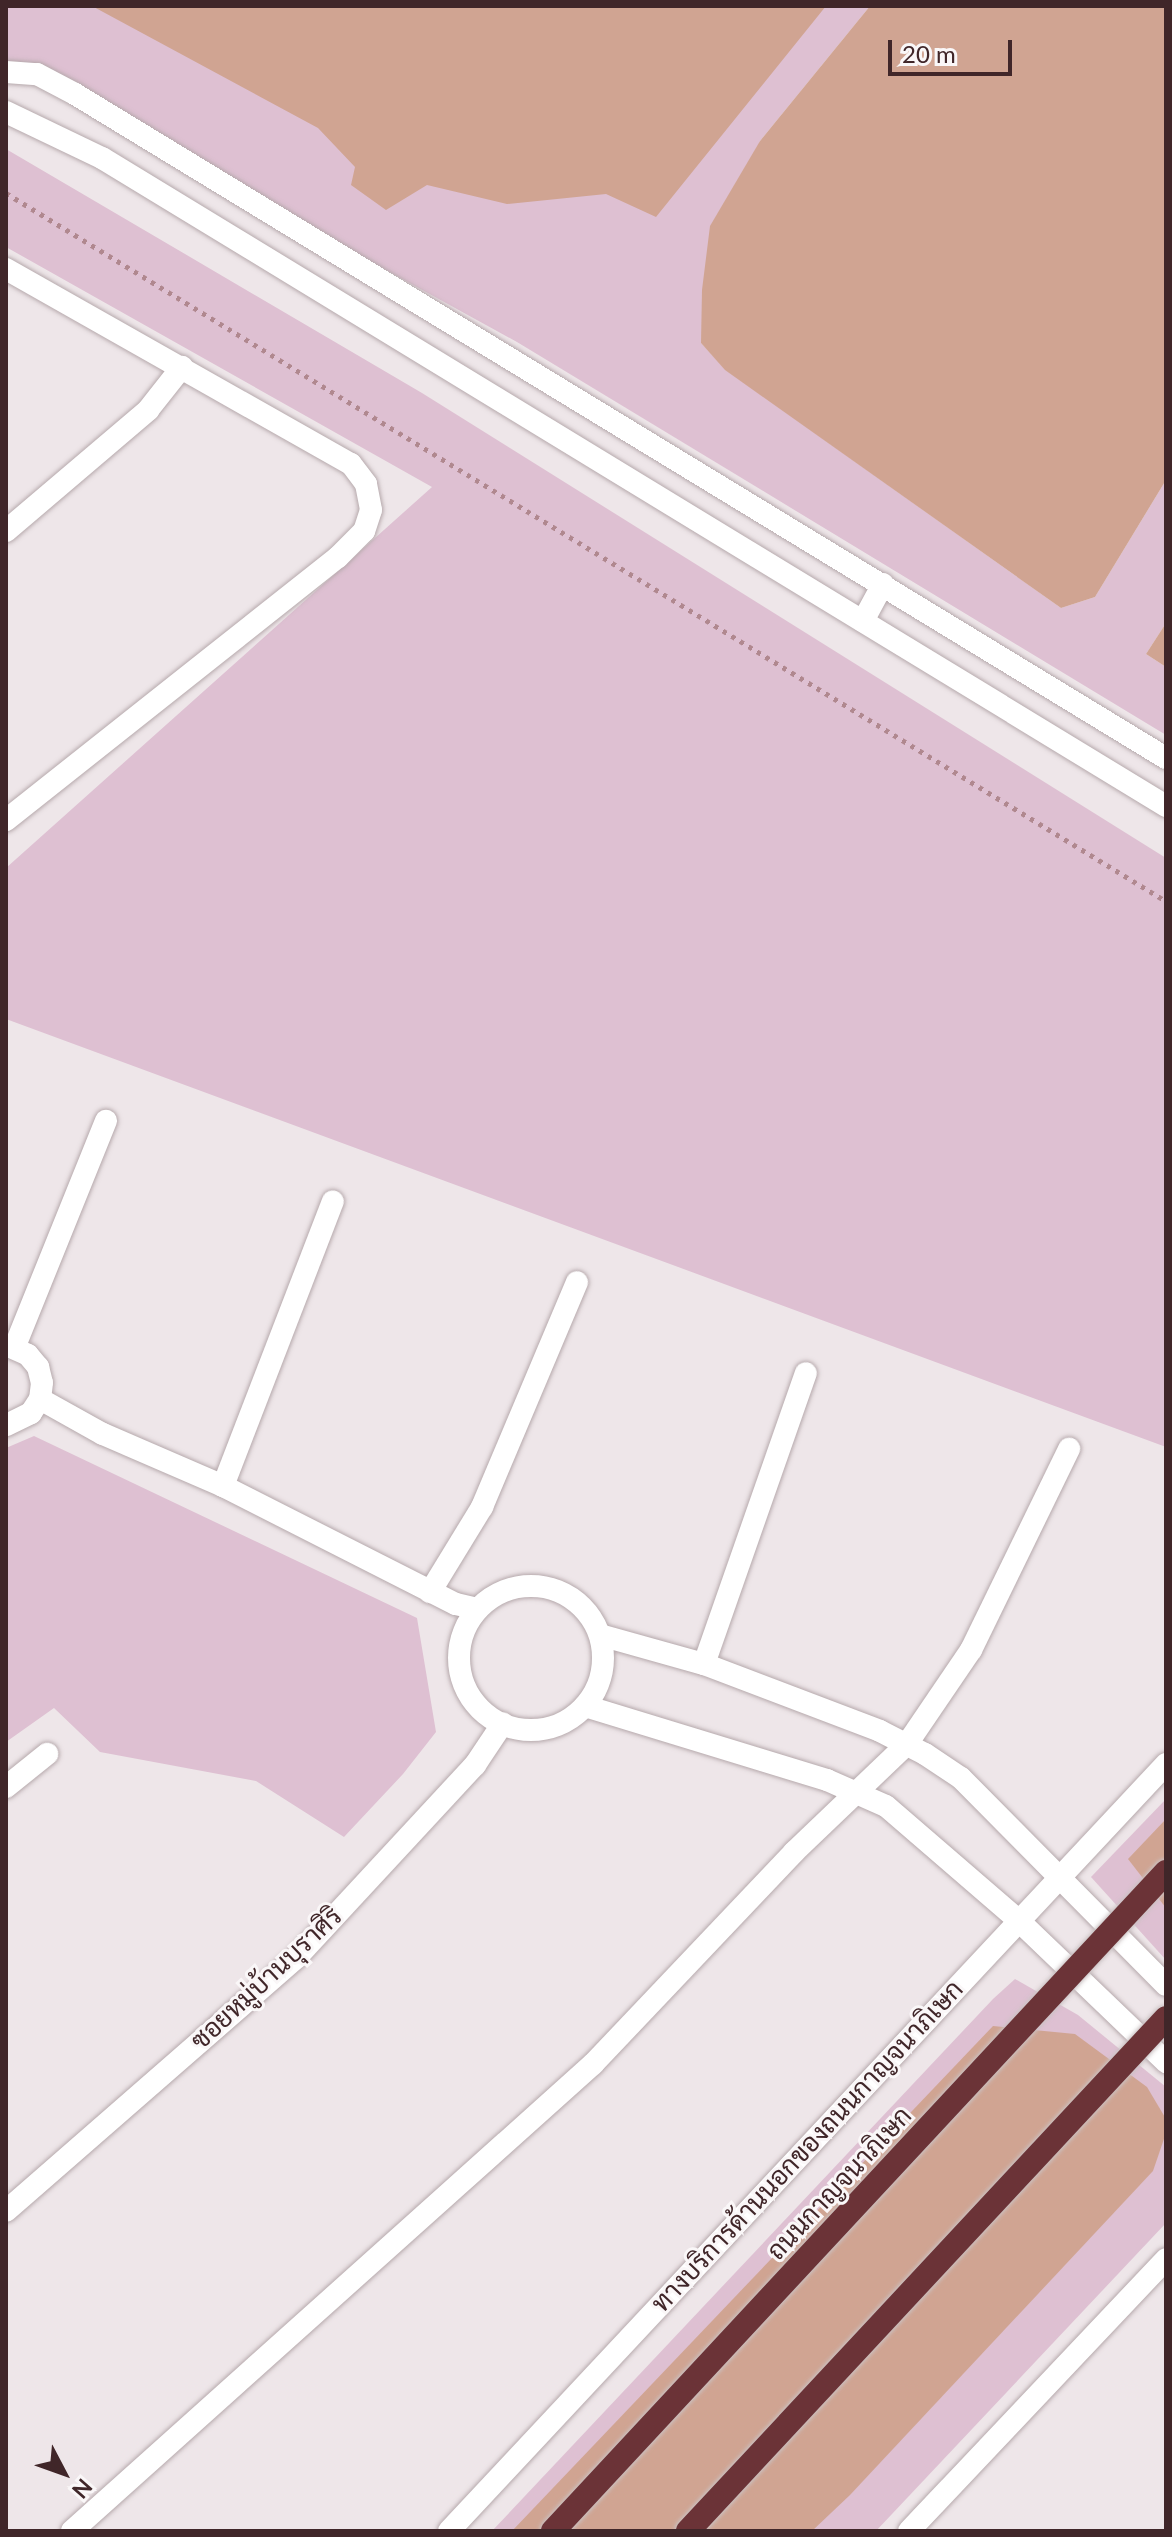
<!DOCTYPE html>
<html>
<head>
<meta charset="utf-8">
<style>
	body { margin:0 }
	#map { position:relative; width:1172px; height:2537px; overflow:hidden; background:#eee6e9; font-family:Lato,Sarabun,sans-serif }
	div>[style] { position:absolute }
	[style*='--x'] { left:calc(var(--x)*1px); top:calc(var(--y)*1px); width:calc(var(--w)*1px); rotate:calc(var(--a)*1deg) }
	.green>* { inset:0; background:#dec0d2 }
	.water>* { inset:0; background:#d0a492 }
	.path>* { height:5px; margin-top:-2.5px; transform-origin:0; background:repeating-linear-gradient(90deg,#b0888f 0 4px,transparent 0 10px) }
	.roads { filter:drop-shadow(0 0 2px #b6a9ac) drop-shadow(0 0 2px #b6a9ac) }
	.minor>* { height:22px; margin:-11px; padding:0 11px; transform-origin:11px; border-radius:11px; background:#fff }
	.minor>.ring { margin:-11px; padding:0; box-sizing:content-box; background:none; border:22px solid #fff; border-radius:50% }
	.secondary>* { height:22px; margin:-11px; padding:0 11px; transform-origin:11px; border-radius:11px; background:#fff }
	.bridges { filter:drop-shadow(0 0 2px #cac2c3) drop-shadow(0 0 2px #cac2c3) }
	.motorway-bridge>* { height:24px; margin:-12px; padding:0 12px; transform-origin:12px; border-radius:12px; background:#6b3337 }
	span { translate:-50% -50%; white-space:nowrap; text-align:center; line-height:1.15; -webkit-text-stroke:6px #faf7f8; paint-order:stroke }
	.street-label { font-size:26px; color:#402629 }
	.frame { position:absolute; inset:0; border:8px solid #402629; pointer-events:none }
	.north { position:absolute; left:24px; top:2433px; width:80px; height:80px; -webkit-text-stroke:6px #faf7f8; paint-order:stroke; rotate:131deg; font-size:22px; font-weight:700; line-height:32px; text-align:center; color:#402629 }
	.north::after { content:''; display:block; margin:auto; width:28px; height:36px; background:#402629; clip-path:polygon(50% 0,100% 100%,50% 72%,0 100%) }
	.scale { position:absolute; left:888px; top:40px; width:124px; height:36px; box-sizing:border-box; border:4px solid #402629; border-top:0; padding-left:10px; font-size:24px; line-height:28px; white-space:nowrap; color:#402629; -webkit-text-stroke:6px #faf7f8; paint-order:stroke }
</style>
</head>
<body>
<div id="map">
	<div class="green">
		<div style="clip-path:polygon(6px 6px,870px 6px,760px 141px,701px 343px,726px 370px,1061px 608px,1095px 597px,1166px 480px,1166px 623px,1146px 654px,1166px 667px,1166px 735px,517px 342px,6px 61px)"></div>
		<div style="clip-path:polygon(6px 149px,422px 393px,1166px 858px,1166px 1447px,6px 1019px,6px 868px,432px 487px,6px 247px)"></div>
		<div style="clip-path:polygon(34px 1436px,417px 1618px,436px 1732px,403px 1774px,344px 1837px,256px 1781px,100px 1752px,54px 1708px,6px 1742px,6px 1448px)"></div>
		<div style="clip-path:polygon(1166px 1799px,1166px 1960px,1091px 1877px)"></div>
		<div style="clip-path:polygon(1015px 1979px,1078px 2015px,1166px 2087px,1166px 2223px,876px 2531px,492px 2531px,993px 1999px)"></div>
	</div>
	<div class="water">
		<div style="clip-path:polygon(92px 6px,826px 6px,656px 217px,606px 194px,507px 204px,427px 185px,386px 210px,351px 185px,355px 167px,318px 128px)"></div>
		<div style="clip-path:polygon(870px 6px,1166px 6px,1166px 480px,1095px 597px,1061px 608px,725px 370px,701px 343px,702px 290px,710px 226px,760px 141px)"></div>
		<div style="clip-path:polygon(1166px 623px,1166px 667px,1146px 654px)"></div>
		<div style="clip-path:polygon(1166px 1819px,1166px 1908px,1128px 1859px)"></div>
		<div style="clip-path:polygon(993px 2026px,1075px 2034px,1147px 2087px,1166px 2119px,1166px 2133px,1153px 2171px,850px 2495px,812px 2531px,512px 2531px)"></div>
	</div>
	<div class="path">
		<div style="--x:6;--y:193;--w:1359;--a:31.4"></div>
	</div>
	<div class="roads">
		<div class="minor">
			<div style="--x:6;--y:72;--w:31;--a:4"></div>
			<div style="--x:37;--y:74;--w:43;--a:27.8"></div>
			<div style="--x:75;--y:94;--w:1277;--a:31.33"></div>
			<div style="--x:6;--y:112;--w:106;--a:25.6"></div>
			<div style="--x:102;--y:158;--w:1246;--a:31.34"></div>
			<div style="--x:6;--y:269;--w:396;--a:29.5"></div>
			<div style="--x:351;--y:464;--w:25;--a:53"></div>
			<div style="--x:366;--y:484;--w:26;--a:79"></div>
			<div style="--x:371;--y:510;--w:22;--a:108"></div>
			<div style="--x:364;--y:531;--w:37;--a:135"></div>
			<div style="--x:338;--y:557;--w:424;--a:141.6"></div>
			<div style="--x:6;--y:531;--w:187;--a:-40.4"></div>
			<div style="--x:148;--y:410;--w:55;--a:-51.7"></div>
			<div style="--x:863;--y:621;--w:42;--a:-61.6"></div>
			<div style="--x:6;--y:1345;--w:24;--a:24"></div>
			<div style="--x:28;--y:1355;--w:16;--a:50"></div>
			<div style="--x:38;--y:1367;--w:16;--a:76"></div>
			<div style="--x:42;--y:1383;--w:16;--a:97"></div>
			<div style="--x:40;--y:1399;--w:17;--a:123"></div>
			<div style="--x:31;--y:1413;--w:28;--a:154"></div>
			<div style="--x:15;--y:1346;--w:243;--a:-68"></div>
			<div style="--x:40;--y:1399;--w:72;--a:29.1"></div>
			<div style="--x:103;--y:1434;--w:131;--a:23.4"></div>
			<div style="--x:223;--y:1486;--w:261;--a:26.9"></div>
			<div style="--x:456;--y:1604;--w:22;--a:13"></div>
			<div style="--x:223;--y:1486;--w:305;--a:-68.9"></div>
			<div class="ring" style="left:459px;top:1586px;width:122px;height:122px"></div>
			<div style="--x:430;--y:1592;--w:100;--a:-58.5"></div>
			<div style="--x:482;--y:1507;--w:244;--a:-67.1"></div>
			<div style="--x:600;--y:1635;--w:108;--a:15.6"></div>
			<div style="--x:704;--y:1664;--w:188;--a:20.8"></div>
			<div style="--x:880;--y:1731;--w:51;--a:27.1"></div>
			<div style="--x:925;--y:1754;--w:43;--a:33.7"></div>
			<div style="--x:961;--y:1778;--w:291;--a:45.3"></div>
			<div style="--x:704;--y:1664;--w:308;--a:-70.7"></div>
			<div style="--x:585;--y:1706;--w:253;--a:17"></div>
			<div style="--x:827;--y:1780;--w:64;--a:23.8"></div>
			<div style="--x:886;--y:1806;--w:173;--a:40.8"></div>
			<div style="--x:1017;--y:1919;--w:207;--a:43.8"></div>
			<div style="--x:6;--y:1787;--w:53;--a:-38.8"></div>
			<div style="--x:6;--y:2211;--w:386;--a:-41.1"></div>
			<div style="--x:297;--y:1957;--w:262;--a:-47.2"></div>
			<div style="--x:475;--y:1765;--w:50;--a:-56.3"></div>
			<div style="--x:72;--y:2531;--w:700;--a:-41.87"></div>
			<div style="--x:593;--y:2064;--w:292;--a:-46.5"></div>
			<div style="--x:794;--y:1852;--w:156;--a:-43.7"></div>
			<div style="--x:907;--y:1744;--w:114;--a:-55.8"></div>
			<div style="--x:971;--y:1650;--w:224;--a:-64"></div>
			<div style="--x:449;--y:2531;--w:1050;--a:-46.93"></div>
		</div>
		<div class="secondary">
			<div style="--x:909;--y:2531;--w:374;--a:-46.6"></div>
		</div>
	</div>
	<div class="bridges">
		<div class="motorway-bridge">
			<div style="--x:553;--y:2531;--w:900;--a:-47.07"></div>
			<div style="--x:688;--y:2531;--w:701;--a:-47.02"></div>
		</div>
	</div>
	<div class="street-label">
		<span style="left:266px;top:1978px;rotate:-43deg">ซอยหมู่บ้านบุราศิริ</span>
		<span style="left:807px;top:2146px;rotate:-47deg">ทางบริการด้านนอกของถนนกาญจนาภิเษก</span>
		<span style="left:839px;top:2183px;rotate:-47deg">ถนนกาญจนาภิเษก</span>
	</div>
	<div class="frame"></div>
	<div class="north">N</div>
	<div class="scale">20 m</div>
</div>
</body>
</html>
